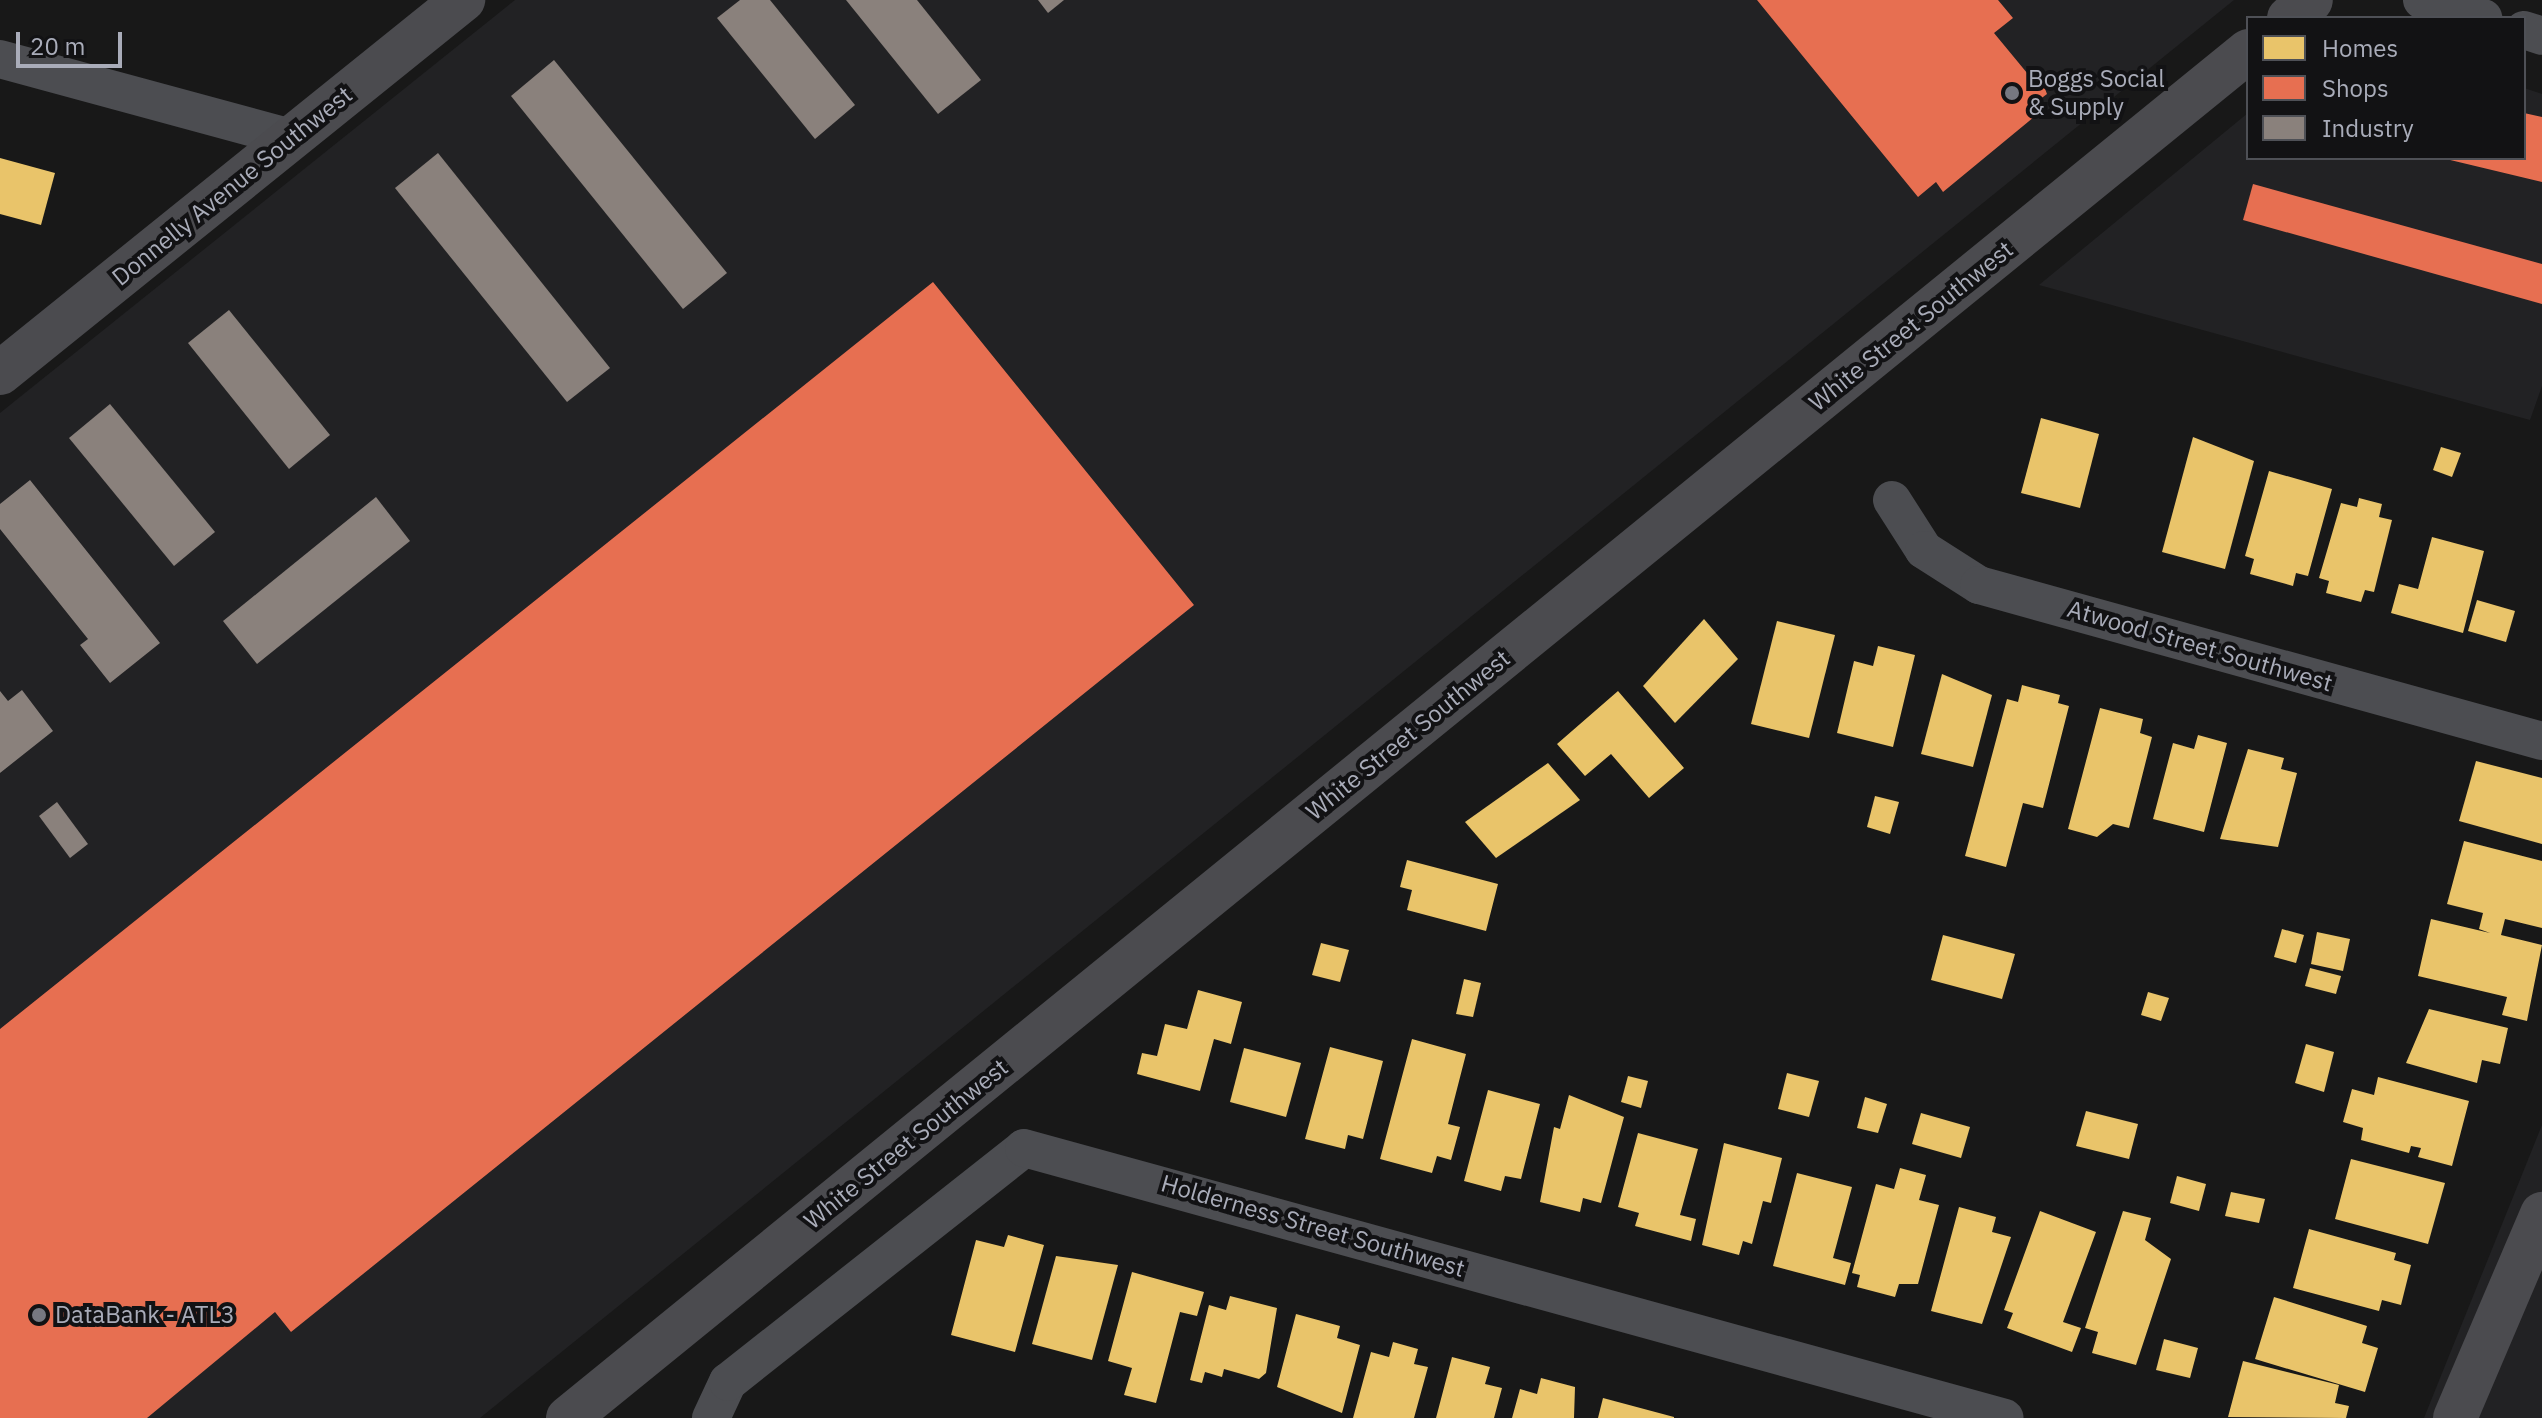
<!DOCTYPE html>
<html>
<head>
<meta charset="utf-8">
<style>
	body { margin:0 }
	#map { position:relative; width:2542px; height:1418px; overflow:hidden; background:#181818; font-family:"IBM Plex Sans",sans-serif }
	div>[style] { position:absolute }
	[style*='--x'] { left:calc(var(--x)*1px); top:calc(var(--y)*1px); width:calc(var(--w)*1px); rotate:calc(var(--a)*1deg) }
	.built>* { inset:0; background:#222224 }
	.homes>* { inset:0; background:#e9c46a }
	.shops>* { inset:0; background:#e76f51 }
	.industry>* { inset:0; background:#8a817c }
	.street>* { height:38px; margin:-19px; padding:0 19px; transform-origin:19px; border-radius:19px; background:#4c4d51 }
	.secondary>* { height:44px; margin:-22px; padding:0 22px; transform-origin:22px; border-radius:22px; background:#4b4b4f }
	.dots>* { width:22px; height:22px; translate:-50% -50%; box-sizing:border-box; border:4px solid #121214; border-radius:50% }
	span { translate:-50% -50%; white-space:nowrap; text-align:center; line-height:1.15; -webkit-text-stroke:8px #121214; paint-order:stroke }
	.poi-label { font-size:24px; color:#a9acb9 }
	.left { translate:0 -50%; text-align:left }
	.street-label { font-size:24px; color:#a9acb9 }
	.legend { position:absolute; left:2246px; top:16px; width:280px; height:144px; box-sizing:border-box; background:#121214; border:2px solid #4e5056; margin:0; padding:10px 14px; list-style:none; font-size:24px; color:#a9acb9 }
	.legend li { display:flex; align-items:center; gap:16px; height:40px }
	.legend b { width:40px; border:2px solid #4e5056 }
	.scale { position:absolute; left:16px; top:32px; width:106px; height:36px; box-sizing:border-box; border:4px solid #a9acb9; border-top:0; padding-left:10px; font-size:24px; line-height:28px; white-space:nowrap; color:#a9acb9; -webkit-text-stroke:6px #121214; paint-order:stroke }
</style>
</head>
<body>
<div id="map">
	<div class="built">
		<div style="clip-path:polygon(515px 0,2234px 0,480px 1418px,0 1418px,0 413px)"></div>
		<div style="clip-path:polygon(2524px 88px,2542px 94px,2542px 386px,2530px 420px,2039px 285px,2248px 113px,2248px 158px,2524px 158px)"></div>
		<div style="clip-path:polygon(2542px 1125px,2542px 1418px,2424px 1418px)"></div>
	</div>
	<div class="homes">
		<div style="clip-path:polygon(0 158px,55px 173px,41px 225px,0 214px)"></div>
		<div style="clip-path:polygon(2041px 418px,2099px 434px,2080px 508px,2021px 493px)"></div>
		<div style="clip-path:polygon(2193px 437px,2254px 461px,2225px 569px,2162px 552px)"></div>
		<div style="clip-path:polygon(2441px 447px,2461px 453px,2452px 477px,2433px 470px)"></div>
		<div style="clip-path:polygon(2269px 471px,2332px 489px,2308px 576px,2296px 573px,2293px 586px,2250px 574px,2254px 559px,2245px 556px)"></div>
		<div style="clip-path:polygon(2359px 498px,2382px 504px,2379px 517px,2392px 520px,2374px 592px,2365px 590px,2361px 602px,2326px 593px,2329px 581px,2319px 578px,2341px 503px,2357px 507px)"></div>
		<div style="clip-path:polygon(2432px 537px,2484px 551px,2463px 633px,2391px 613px,2399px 584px,2418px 589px)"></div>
		<div style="clip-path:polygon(2477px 600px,2515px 611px,2506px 642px,2468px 631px)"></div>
		<div style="clip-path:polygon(1704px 619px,1738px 659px,1675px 723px,1643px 686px)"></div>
		<div style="clip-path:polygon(1777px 621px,1835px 635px,1809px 738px,1751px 724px)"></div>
		<div style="clip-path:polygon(1878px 646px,1915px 655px,1893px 747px,1837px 733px,1854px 661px,1873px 666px)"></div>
		<div style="clip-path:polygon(1942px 674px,1992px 695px,1973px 767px,1921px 754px)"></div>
		<div style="clip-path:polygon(2022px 685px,2060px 695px,2058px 703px,2069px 706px,2043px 808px,2023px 803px,2006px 867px,1965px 856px,2007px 699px,2018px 702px)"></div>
		<div style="clip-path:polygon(1618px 691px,1684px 768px,1649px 798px,1611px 754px,1585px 776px,1557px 744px)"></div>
		<div style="clip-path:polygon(2100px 708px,2143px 719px,2140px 733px,2152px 737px,2129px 828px,2113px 824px,2097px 837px,2068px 829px)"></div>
		<div style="clip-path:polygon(2198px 735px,2227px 743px,2204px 832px,2153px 819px,2173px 743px,2194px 749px)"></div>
		<div style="clip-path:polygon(2248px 749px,2284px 758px,2281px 769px,2297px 773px,2278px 847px,2220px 839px)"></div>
		<div style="clip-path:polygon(2476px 761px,2542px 778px,2542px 844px,2459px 821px)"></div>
		<div style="clip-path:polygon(1548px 763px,1580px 800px,1496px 858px,1465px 822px)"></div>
		<div style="clip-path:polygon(1875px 796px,1899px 802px,1890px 834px,1867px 827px)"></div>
		<div style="clip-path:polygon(2464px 841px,2542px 861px,2542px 928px,2505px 919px,2501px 935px,2542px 945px,2527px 1021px,2502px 1015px,2507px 997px,2418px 976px,2431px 919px,2490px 933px,2479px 929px,2483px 913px,2447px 904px)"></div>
		<div style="clip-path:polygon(1407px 860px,1498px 884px,1486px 931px,1407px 910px,1412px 890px,1400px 887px)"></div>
		<div style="clip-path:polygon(2282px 929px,2304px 935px,2296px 963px,2274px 957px)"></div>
		<div style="clip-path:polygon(2317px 932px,2350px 939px,2343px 971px,2311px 964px)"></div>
		<div style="clip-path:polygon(1943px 935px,2015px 954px,2002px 999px,1931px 980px)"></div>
		<div style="clip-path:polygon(1321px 943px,1349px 950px,1340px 982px,1312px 975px)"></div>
		<div style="clip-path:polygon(2310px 968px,2341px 976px,2336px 994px,2305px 986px)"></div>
		<div style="clip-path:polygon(1464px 979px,1481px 983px,1473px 1017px,1456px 1014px)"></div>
		<div style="clip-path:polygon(1198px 990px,1242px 1002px,1231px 1044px,1214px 1039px,1200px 1091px,1137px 1074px,1142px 1053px,1157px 1056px,1165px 1024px,1187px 1029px)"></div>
		<div style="clip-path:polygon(2148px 992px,2169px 998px,2161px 1021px,2141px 1015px)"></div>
		<div style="clip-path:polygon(2429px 1009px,2508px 1028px,2500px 1064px,2482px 1060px,2477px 1083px,2406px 1063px)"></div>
		<div style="clip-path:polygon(1412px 1039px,1466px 1054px,1448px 1124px,1460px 1127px,1451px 1160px,1437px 1156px,1432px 1173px,1380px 1159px)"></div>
		<div style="clip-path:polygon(2306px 1044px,2334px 1052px,2324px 1092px,2295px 1083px)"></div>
		<div style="clip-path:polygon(1330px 1047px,1383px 1061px,1363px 1139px,1348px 1135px,1345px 1149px,1305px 1139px)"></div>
		<div style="clip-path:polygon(1244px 1048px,1301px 1063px,1286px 1117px,1230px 1102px)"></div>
		<div style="clip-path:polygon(1787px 1073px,1819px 1081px,1809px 1117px,1778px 1109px)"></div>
		<div style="clip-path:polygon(1628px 1076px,1648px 1081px,1641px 1108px,1621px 1102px)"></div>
		<div style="clip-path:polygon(2378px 1077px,2469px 1101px,2452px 1166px,2418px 1157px,2421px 1148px,2411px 1146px,2409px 1153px,2361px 1140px,2363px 1128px,2343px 1122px,2352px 1089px,2374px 1095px)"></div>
		<div style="clip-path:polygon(1488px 1090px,1540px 1104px,1521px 1179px,1505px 1176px,1501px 1191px,1464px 1181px)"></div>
		<div style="clip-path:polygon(1569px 1095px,1624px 1117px,1601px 1203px,1583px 1198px,1580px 1212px,1540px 1202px,1554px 1127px,1560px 1129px)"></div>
		<div style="clip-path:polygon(1865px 1097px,1887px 1104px,1878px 1133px,1857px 1128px)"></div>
		<div style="clip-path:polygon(2086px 1111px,2138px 1124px,2129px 1159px,2076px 1146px)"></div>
		<div style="clip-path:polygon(1921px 1113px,1970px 1127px,1961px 1158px,1912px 1144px)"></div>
		<div style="clip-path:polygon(1638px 1133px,1698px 1149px,1680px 1215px,1696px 1219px,1691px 1241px,1635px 1226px,1639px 1213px,1618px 1207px)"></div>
		<div style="clip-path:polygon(1724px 1143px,1782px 1158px,1771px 1203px,1763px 1201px,1752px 1244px,1743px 1241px,1739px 1255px,1702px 1245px)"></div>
		<div style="clip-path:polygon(2351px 1159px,2445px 1183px,2428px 1244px,2335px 1219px)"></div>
		<div style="clip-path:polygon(1900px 1168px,1926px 1175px,1919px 1200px,1939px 1205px,1918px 1284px,1899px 1284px,1895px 1297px,1857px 1287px,1860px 1275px,1852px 1273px,1876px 1184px,1894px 1189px)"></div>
		<div style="clip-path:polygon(1797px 1173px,1852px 1187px,1833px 1258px,1851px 1263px,1845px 1285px,1773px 1266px)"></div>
		<div style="clip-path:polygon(2177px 1176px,2206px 1184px,2199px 1211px,2170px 1203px)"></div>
		<div style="clip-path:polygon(2231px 1192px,2265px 1199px,2259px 1223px,2225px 1216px)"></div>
		<div style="clip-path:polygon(1959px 1207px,1996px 1217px,1992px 1232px,2011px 1237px,1982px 1324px,1931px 1311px)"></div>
		<div style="clip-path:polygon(2040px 1211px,2096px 1232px,2063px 1322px,2081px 1328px,2072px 1352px,2007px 1328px,2013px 1313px,2004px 1310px)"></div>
		<div style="clip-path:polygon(2123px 1211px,2151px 1218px,2145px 1240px,2171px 1259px,2136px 1365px,2092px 1353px,2098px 1332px,2085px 1328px)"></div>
		<div style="clip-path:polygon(2309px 1229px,2396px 1253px,2394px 1260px,2411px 1265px,2401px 1305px,2382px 1300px,2379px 1311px,2293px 1288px)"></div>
		<div style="clip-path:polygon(1008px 1235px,1044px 1245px,1015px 1352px,951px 1335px,976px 1240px,1004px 1247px)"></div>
		<div style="clip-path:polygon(1056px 1256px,1118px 1265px,1092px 1360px,1032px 1344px)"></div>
		<div style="clip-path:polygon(1132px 1272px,1204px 1292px,1197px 1316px,1180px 1312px,1156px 1403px,1124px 1395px,1132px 1368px,1108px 1361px)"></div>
		<div style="clip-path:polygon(1230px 1296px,1277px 1308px,1266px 1373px,1259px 1379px,1224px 1369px,1222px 1377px,1205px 1372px,1202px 1383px,1190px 1380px,1209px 1305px,1226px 1310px)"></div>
		<div style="clip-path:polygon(2274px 1297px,2367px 1326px,2362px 1343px,2378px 1348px,2365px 1392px,2255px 1359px)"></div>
		<div style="clip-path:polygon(1296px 1314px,1340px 1326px,1337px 1338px,1360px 1345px,1342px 1413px,1277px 1387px)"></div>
		<div style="clip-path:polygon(2164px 1339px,2198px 1348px,2190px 1378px,2156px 1370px)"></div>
		<div style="clip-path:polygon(1393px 1342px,1418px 1349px,1414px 1364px,1428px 1367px,1414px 1418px,1353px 1418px,1371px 1352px,1389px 1357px)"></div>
		<div style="clip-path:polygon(1452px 1357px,1490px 1367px,1485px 1384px,1502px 1388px,1494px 1418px,1436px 1418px)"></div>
		<div style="clip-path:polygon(2243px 1361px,2339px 1385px,2335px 1403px,2349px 1406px,2346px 1418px,2228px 1417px)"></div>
		<div style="clip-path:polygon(1541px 1378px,1575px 1387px,1574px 1418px,1512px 1418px,1520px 1389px,1537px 1394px)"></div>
		<div style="clip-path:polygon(1603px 1398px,1674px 1417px,1674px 1418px,1598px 1418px)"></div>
	</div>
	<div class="shops">
		<div style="clip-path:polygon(1757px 0,1998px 0,2013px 18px,1994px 33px,2032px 79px,2039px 73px,2047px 94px,2027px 109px,2034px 117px,1943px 192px,1936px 182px,1918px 197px)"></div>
		<div style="clip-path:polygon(2524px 113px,2542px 117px,2542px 182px,2446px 159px,2524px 158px)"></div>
		<div style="clip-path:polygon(2253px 184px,2542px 264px,2542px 304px,2243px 220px)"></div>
		<div style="clip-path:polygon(933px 282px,1194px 605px,291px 1332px,275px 1312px,147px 1418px,0 1418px,0 1029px)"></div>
	</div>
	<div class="industry">
		<div style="clip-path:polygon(740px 0,770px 0,855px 105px,815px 139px,717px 18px)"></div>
		<div style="clip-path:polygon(846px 0,917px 0,981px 80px,938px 114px)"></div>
		<div style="clip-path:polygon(1038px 0,1064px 0,1048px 13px)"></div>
		<div style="clip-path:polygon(554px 60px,727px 273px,683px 309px,511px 96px)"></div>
		<div style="clip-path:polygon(438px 153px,610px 368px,567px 402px,395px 188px)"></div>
		<div style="clip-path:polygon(229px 310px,330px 435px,289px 469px,188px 343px)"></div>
		<div style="clip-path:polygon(110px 404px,215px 532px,174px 566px,69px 438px)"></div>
		<div style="clip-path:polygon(30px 480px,160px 643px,110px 683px,80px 645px,88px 639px,0 529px,0 504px)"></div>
		<div style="clip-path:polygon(376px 497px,410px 541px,257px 664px,223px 621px)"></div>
		<div style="clip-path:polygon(22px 690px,53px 731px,0 773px,0 691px,8px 701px)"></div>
		<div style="clip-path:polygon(57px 802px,88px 844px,70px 858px,39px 816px)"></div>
	</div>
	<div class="street">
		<div style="--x:2422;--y:0;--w:64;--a:16.4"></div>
		<div style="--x:2524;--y:30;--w:19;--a:18"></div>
		<div style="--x:0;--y:59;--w:302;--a:15.2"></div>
		<div style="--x:1892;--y:500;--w:59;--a:57.4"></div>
		<div style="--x:1924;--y:550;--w:65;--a:32.5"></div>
		<div style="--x:1979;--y:585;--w:584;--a:15.49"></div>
		<div style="--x:711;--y:1418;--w:40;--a:-65"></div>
		<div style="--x:728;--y:1382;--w:377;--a:-38.3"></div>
		<div style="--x:1024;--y:1148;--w:1017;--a:15.39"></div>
	</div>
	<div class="secondary">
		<div style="--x:2289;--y:18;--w:28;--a:-39"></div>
		<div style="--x:0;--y:373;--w:595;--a:-38.86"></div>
		<div style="--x:568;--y:1418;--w:2166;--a:-39.13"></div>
		<div style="--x:2455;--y:1418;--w:222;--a:-66.9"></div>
	</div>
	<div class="dots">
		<div style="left:2012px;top:93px;background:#767881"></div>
		<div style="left:39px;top:1315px;background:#767881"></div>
	</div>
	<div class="poi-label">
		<span class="left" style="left:2028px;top:93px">Boggs Social<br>&amp; Supply</span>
		<span class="left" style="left:55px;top:1315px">DataBank - ATL3</span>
	</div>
	<div class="street-label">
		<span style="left:232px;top:186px;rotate:-39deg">Donnelly Avenue Southwest</span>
		<span style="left:1911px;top:326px;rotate:-39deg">White Street Southwest</span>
		<span style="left:2200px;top:646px;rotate:16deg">Atwood Street Southwest</span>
		<span style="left:1408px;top:735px;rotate:-39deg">White Street Southwest</span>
		<span style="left:906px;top:1144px;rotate:-39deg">White Street Southwest</span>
		<span style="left:1313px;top:1226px;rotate:16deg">Holderness Street Southwest</span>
	</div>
	<ul class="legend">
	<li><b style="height:22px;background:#e9c46a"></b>Homes</li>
	<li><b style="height:22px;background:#e76f51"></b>Shops</li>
	<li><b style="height:22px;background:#8a817c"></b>Industry</li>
	</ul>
	<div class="scale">20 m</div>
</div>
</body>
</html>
